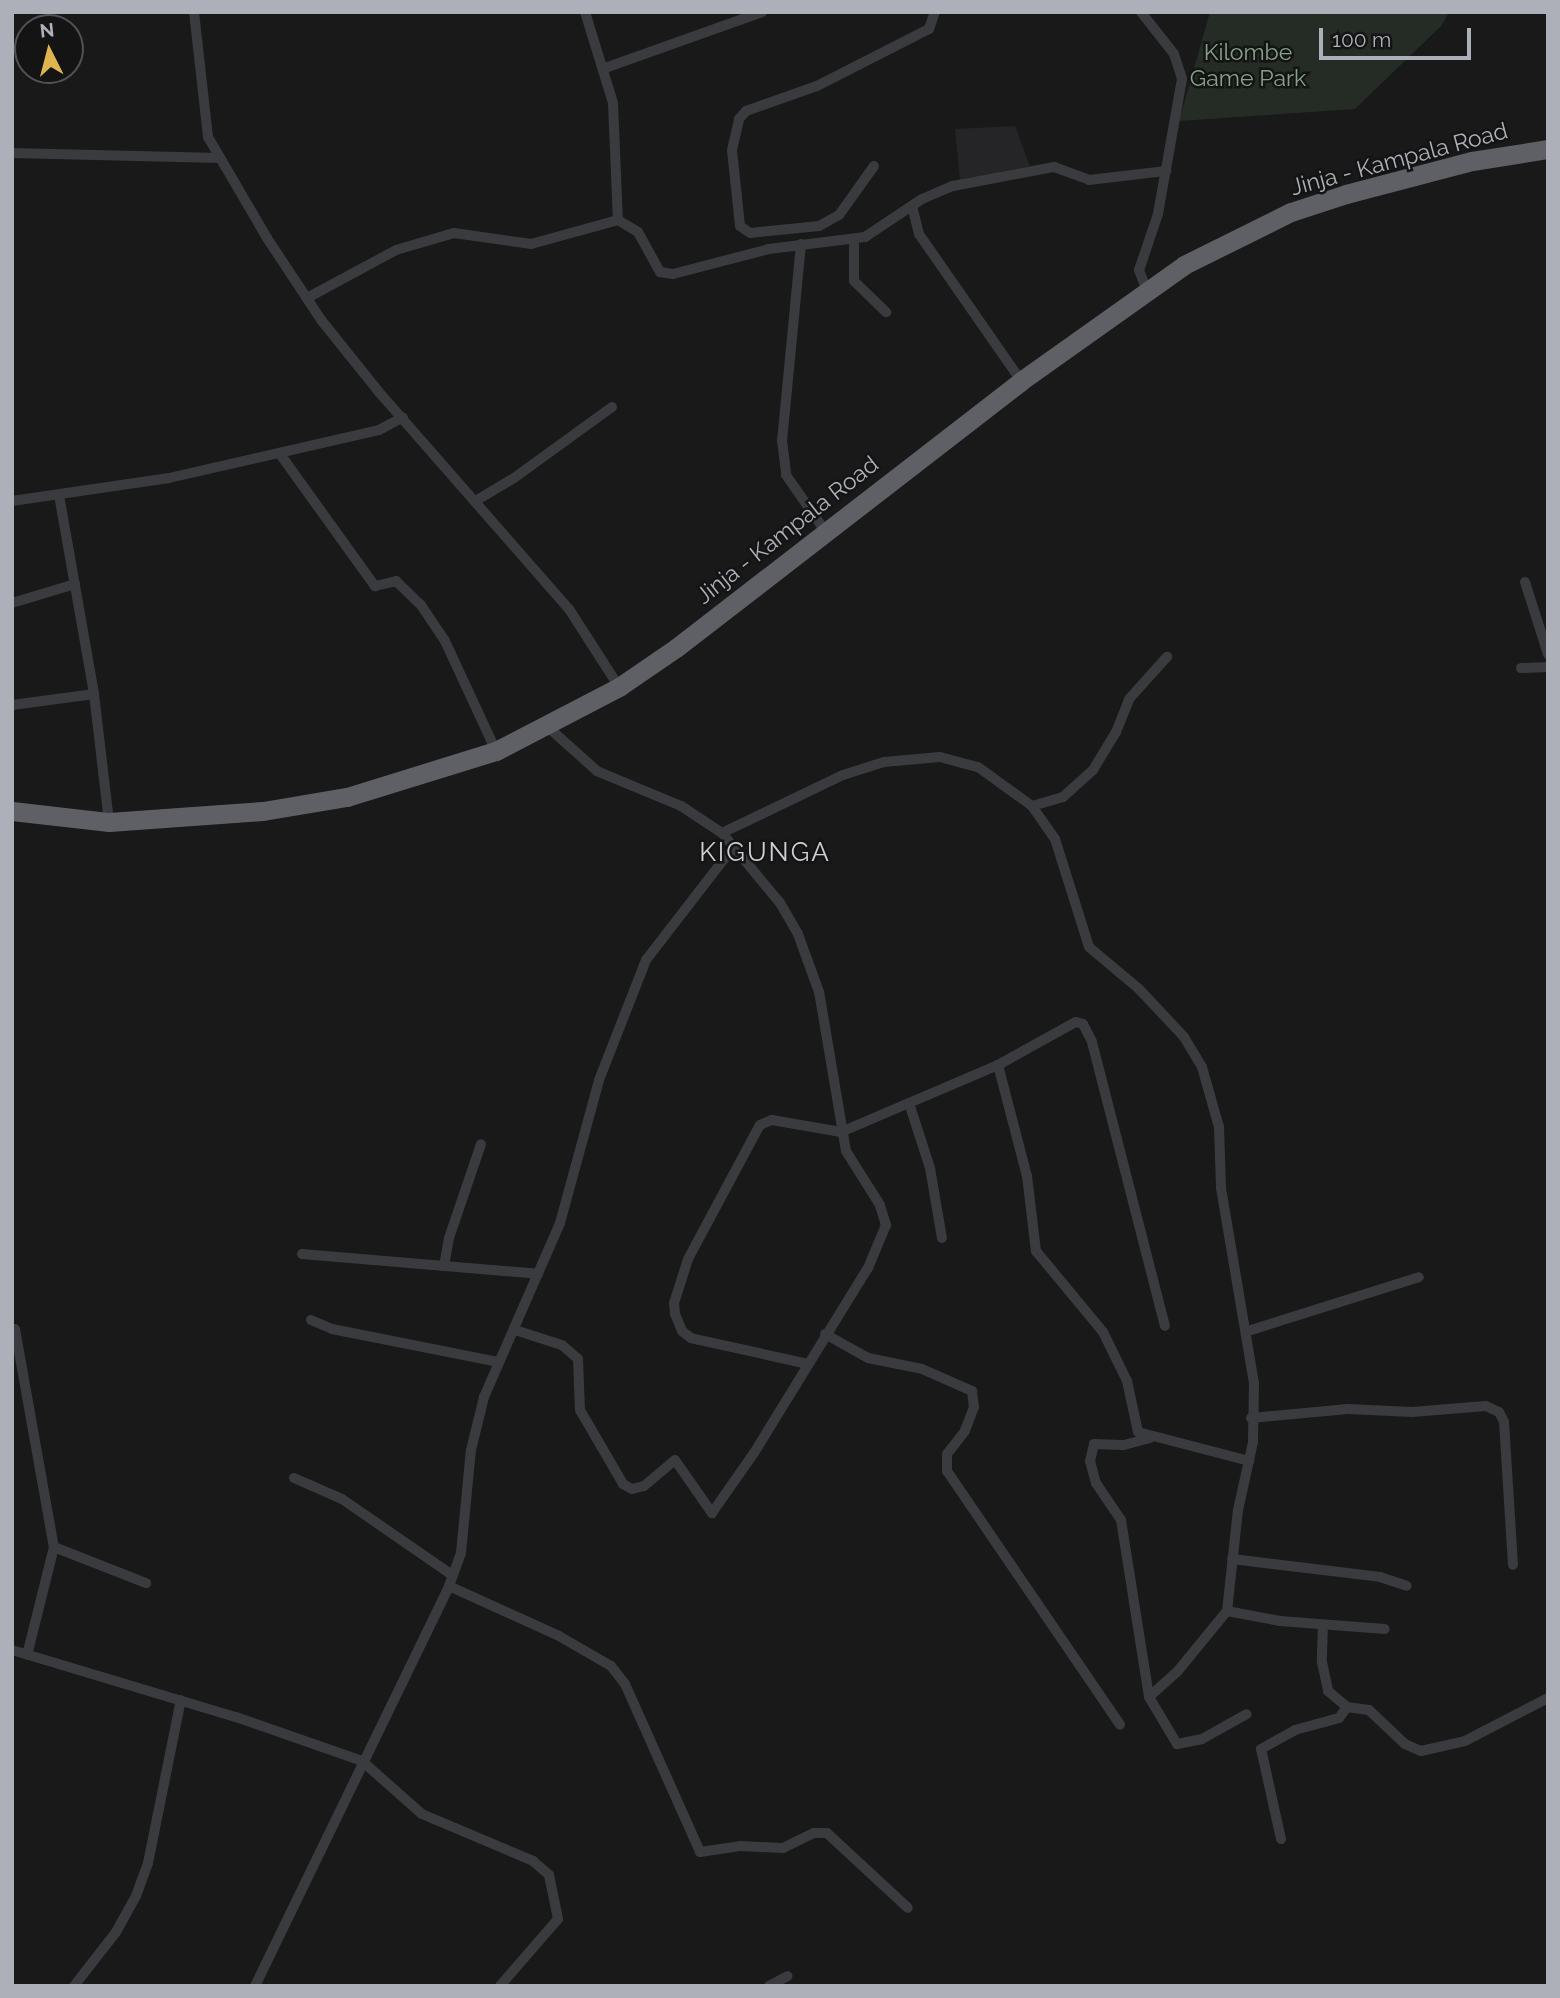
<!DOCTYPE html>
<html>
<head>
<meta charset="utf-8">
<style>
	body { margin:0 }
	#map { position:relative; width:1560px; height:1998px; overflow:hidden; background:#19191a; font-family:Raleway,sans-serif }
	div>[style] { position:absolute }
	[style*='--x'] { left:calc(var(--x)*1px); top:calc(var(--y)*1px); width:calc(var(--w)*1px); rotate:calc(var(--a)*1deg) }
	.built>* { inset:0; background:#252527 }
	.green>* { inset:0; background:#252c26 }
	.minor>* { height:10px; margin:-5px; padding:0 5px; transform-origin:5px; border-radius:5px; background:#3a3b3f }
	.trunk>* { height:19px; margin:-9.5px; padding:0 9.5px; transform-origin:9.5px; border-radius:9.5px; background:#5f6066 }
	span { translate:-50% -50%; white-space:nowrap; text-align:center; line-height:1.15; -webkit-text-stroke:5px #141415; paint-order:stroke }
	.park-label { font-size:23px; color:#86a189 }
	.street-label { font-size:23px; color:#adb0b9 }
	.quarter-label { font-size:26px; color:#cdcfd5; letter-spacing:2px }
	.frame { position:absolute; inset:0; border:14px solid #adb0b9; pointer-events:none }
	.north { position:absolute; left:14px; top:14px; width:70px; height:70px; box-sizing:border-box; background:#141415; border:2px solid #515257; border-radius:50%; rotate:354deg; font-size:19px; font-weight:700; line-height:28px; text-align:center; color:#adb0b9 }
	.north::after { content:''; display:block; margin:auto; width:24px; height:32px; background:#deb54e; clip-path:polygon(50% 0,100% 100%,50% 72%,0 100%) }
	.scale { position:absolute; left:1319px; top:28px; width:152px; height:32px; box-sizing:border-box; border:4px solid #adb0b9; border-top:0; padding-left:9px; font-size:21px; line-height:24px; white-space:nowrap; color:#adb0b9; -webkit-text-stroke:5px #141415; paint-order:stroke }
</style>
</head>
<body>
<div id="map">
	<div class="built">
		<div style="clip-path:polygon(1015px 126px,1030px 166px,960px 181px,955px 129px)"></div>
	</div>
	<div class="green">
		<div style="clip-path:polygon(1210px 12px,1449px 12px,1442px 25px,1355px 109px,1179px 121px)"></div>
	</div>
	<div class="minor">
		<div style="--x:194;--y:12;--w:126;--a:83.6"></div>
		<div style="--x:208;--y:137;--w:117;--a:59.7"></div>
		<div style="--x:267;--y:238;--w:100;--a:56.5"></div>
		<div style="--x:322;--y:321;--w:90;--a:51.3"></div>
		<div style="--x:378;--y:391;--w:290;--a:48.8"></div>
		<div style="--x:569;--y:609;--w:93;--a:57.3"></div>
		<div style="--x:585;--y:12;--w:95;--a:72.9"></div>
		<div style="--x:613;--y:103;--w:117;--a:87.6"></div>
		<div style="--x:1141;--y:12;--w:53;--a:51.8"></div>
		<div style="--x:1174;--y:54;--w:26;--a:72"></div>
		<div style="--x:1182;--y:79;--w:137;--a:100.1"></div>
		<div style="--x:1158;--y:214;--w:59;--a:108.7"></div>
		<div style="--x:1139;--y:270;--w:19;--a:69"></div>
		<div style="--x:605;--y:68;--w:167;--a:-19.6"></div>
		<div style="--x:12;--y:153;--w:208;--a:1.4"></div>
		<div style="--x:874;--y:166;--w:60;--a:125.5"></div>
		<div style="--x:839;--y:215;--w:23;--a:151"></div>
		<div style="--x:819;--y:226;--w:69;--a:174.2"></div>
		<div style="--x:750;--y:233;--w:12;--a:-145"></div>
		<div style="--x:740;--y:226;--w:76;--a:-96"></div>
		<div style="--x:732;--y:150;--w:32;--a:-77"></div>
		<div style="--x:739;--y:119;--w:11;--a:-49"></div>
		<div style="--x:746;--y:111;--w:75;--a:-19.4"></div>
		<div style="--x:817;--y:86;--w:126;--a:-27"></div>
		<div style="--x:929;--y:29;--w:18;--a:-71"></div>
		<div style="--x:912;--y:206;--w:29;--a:76"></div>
		<div style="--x:919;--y:234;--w:179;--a:55.2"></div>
		<div style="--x:854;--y:240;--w:41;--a:90"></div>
		<div style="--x:854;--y:281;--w:45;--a:44.1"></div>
		<div style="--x:801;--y:244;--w:197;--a:95.5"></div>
		<div style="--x:782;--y:440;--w:35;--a:83"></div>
		<div style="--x:786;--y:475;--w:68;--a:55.1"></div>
		<div style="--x:307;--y:298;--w:101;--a:-28.3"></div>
		<div style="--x:396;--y:250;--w:60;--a:-16.3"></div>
		<div style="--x:454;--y:233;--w:78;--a:8.1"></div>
		<div style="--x:531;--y:244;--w:90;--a:-15.4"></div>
		<div style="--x:618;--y:220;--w:23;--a:31"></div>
		<div style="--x:638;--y:232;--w:46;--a:61.2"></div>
		<div style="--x:660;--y:272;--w:13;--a:9"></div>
		<div style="--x:673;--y:274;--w:99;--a:-14.6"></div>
		<div style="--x:769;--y:249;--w:97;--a:-7.1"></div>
		<div style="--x:865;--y:237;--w:69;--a:-33.7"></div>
		<div style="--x:922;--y:199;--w:34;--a:-23"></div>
		<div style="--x:953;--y:186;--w:103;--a:-10.7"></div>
		<div style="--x:1054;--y:167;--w:37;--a:20"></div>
		<div style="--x:1089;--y:180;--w:78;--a:-6.7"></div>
		<div style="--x:280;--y:454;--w:163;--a:54.3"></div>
		<div style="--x:375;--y:586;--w:22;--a:-13"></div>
		<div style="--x:396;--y:581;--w:35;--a:44"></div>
		<div style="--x:421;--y:605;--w:43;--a:56.3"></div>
		<div style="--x:445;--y:641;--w:121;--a:65.1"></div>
		<div style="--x:59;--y:495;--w:202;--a:80"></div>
		<div style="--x:94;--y:694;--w:129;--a:83.3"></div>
		<div style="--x:477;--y:500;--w:43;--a:-30.7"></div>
		<div style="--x:514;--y:478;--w:121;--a:-35.9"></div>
		<div style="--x:12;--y:501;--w:159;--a:-8.3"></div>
		<div style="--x:169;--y:478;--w:215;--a:-12.9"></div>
		<div style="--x:379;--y:430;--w:27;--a:-28"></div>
		<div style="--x:1525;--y:582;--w:76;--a:72.3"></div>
		<div style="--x:12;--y:603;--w:66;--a:-16.8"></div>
		<div style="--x:1521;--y:668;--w:27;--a:-2"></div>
		<div style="--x:12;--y:705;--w:83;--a:-7.6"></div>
		<div style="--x:1032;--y:806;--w:32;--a:-16"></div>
		<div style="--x:1063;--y:797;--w:40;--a:-42"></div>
		<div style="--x:1093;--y:770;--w:44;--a:-58.8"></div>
		<div style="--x:1116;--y:732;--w:35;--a:-68"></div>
		<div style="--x:1129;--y:699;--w:57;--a:-47.9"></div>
		<div style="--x:722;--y:833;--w:134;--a:-25.6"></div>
		<div style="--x:843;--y:775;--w:43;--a:-17.6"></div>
		<div style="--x:884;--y:762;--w:56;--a:-5.1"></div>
		<div style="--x:940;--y:757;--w:39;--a:15"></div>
		<div style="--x:978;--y:767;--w:67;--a:35.8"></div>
		<div style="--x:1032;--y:806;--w:40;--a:55.1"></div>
		<div style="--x:1055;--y:839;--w:113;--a:72.5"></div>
		<div style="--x:1089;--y:947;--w:65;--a:40"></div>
		<div style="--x:1139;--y:989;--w:66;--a:46.8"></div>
		<div style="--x:1184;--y:1037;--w:35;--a:59"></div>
		<div style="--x:1202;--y:1067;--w:62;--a:74.2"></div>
		<div style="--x:1219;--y:1127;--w:61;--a:88.1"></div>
		<div style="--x:1221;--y:1188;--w:198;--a:80.4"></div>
		<div style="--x:1254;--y:1383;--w:59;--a:91"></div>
		<div style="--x:1253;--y:1442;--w:70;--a:102.4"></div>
		<div style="--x:1238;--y:1510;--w:102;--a:96.2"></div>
		<div style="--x:998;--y:1065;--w:115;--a:75.4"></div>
		<div style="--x:1027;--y:1176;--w:76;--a:83.2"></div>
		<div style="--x:1036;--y:1251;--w:105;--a:50.4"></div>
		<div style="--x:1103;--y:1332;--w:55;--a:63.9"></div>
		<div style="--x:1127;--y:1381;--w:52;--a:77.8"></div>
		<div style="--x:1138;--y:1432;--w:115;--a:14.6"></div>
		<div style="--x:909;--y:1103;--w:68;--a:72.1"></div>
		<div style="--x:930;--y:1168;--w:71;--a:80.3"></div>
		<div style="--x:302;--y:1254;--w:237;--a:4.8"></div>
		<div style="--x:444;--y:1266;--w:28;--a:-80"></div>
		<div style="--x:449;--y:1238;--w:99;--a:-71.2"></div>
		<div style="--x:311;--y:1320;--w:23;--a:23"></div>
		<div style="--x:332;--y:1329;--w:169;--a:11.2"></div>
		<div style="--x:15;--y:1329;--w:221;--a:79.9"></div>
		<div style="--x:54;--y:1547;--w:111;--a:104"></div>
		<div style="--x:515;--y:1330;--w:49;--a:17.7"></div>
		<div style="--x:562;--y:1345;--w:21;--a:41"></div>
		<div style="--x:578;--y:1359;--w:51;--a:87.8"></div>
		<div style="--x:580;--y:1410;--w:86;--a:59.8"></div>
		<div style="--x:623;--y:1484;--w:10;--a:29"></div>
		<div style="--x:632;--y:1489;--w:12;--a:-14"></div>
		<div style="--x:644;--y:1486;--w:40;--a:-40"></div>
		<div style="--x:675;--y:1460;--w:65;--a:55.1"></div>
		<div style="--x:712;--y:1513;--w:73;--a:-55"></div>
		<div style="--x:754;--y:1453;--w:217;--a:-58.4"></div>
		<div style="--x:868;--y:1268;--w:47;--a:-67.3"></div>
		<div style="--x:886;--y:1225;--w:21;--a:-107"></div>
		<div style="--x:880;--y:1205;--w:64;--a:-122.2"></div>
		<div style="--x:846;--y:1151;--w:161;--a:-99.6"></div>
		<div style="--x:819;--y:992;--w:62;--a:-109.9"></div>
		<div style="--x:798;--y:934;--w:36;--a:-120"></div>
		<div style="--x:780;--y:903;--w:91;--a:-129.6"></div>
		<div style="--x:722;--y:833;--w:49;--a:-146.6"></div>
		<div style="--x:681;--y:806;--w:91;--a:-157.4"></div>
		<div style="--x:597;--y:771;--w:66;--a:-138.1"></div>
		<div style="--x:1248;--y:1331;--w:179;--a:-17.5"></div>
		<div style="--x:825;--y:1334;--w:49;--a:29.2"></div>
		<div style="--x:868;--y:1358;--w:55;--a:11.5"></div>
		<div style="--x:922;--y:1369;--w:55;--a:23.7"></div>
		<div style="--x:972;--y:1391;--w:16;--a:83"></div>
		<div style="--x:974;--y:1407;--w:26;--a:111"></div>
		<div style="--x:965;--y:1431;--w:29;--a:128"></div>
		<div style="--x:947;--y:1454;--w:17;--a:90"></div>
		<div style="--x:947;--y:1471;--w:307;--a:55.7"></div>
		<div style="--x:808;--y:1364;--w:120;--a:-167.5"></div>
		<div style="--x:691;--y:1338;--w:11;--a:-142"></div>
		<div style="--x:682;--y:1331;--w:18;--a:-112"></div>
		<div style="--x:675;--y:1314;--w:11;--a:-95"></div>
		<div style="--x:674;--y:1303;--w:46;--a:-72.3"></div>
		<div style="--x:688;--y:1259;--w:152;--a:-61.8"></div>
		<div style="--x:760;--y:1125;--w:13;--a:-23"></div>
		<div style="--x:772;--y:1120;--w:70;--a:9.9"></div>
		<div style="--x:841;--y:1132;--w:171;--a:-23.1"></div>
		<div style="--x:998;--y:1065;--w:89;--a:-28.9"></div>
		<div style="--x:1076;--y:1022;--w:7;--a:16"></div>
		<div style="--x:1083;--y:1024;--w:20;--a:63"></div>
		<div style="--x:1092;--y:1042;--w:293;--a:75.6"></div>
		<div style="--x:1251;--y:1418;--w:97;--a:-5.3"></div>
		<div style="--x:1348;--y:1409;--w:64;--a:2.7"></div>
		<div style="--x:1412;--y:1412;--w:74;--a:-4.6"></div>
		<div style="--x:1486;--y:1406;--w:14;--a:25"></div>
		<div style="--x:1499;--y:1412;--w:11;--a:63"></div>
		<div style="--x:1504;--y:1422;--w:143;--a:86.4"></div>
		<div style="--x:1150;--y:1438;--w:28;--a:165"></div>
		<div style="--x:1123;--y:1445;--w:29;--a:-178"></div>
		<div style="--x:1094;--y:1444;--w:17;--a:103"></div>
		<div style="--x:1090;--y:1461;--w:23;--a:75"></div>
		<div style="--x:1096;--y:1483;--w:45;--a:56"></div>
		<div style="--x:1121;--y:1520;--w:179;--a:81"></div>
		<div style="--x:1149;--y:1697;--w:55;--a:59.2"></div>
		<div style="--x:1177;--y:1744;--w:25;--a:-11"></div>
		<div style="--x:1202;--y:1739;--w:51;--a:-29.1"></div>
		<div style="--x:294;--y:1478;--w:52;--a:23.6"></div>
		<div style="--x:342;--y:1499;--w:134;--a:34.6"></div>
		<div style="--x:54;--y:1547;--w:99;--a:21.4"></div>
		<div style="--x:1232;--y:1559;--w:149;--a:6.9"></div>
		<div style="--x:1380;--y:1577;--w:28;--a:18"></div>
		<div style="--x:449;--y:1586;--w:121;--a:24.4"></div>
		<div style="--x:559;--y:1636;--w:60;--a:30"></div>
		<div style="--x:611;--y:1666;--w:23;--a:52"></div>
		<div style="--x:625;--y:1684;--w:184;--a:65.9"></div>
		<div style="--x:700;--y:1852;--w:40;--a:-8.5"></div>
		<div style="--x:740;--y:1846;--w:43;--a:2.7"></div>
		<div style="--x:783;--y:1848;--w:34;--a:-26"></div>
		<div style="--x:814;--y:1833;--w:13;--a:0"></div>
		<div style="--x:827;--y:1833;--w:110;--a:42.8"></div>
		<div style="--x:1323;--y:1625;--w:37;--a:92"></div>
		<div style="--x:1322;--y:1662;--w:30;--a:78"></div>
		<div style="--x:1328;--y:1691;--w:25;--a:40"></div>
		<div style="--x:1347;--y:1707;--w:22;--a:8"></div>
		<div style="--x:1369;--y:1710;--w:50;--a:43.4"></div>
		<div style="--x:1405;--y:1744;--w:17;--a:24"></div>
		<div style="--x:1421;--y:1751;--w:45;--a:-12.8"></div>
		<div style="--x:1465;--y:1741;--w:93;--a:-27.4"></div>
		<div style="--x:12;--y:1650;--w:234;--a:16.7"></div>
		<div style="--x:236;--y:1717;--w:133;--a:19.2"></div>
		<div style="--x:362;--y:1761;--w:80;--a:41.5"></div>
		<div style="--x:422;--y:1814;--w:121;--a:22.9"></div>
		<div style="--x:533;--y:1861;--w:21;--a:41"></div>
		<div style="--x:549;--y:1875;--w:45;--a:78.4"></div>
		<div style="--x:558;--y:1919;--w:89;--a:130.9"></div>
		<div style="--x:1149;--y:1697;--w:38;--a:-42"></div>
		<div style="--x:1177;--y:1672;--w:79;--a:-50.7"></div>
		<div style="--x:1227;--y:1611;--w:54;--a:10.7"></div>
		<div style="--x:1280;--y:1621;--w:105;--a:4.4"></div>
		<div style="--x:1281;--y:1839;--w:92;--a:-102.5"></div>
		<div style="--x:1261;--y:1749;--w:39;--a:-29"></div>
		<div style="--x:1295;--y:1730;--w:46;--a:-15.3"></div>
		<div style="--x:1339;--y:1718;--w:14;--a:-54"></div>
		<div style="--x:74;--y:1986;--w:68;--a:-52.1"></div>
		<div style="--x:116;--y:1932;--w:41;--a:-60.9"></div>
		<div style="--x:136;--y:1896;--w:35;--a:-70"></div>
		<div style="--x:148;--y:1863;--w:166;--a:-78.6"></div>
		<div style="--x:255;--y:1986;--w:445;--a:-64.1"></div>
		<div style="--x:449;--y:1586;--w:35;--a:-70"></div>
		<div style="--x:461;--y:1553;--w:103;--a:-84.5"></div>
		<div style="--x:471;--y:1450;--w:55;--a:-76.2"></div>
		<div style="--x:484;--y:1397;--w:190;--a:-66.4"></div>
		<div style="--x:560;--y:1223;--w:148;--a:-74.7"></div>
		<div style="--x:599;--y:1080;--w:129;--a:-68.6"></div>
		<div style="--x:646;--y:960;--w:145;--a:-52.3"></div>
		<div style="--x:769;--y:1986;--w:21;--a:-28"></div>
	</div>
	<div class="trunk">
		<div style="--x:12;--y:811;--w:98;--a:6.5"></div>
		<div style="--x:109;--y:822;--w:154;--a:-4.1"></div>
		<div style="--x:263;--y:811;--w:85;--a:-9.5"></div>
		<div style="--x:347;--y:797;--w:156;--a:-17.2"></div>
		<div style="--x:496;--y:751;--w:139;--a:-27.5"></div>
		<div style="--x:619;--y:687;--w:69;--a:-34.4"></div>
		<div style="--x:676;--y:648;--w:436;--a:-37.7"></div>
		<div style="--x:1021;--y:381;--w:200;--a:-35.4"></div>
		<div style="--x:1184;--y:265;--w:119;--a:-26.4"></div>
		<div style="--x:1291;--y:212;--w:58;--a:-18.1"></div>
		<div style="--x:1346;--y:194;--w:130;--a:-14.7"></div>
		<div style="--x:1472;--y:161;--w:77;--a:-9"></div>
	</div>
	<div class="park-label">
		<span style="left:1248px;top:65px">Kilombe<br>Game Park</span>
	</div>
	<div class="street-label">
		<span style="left:1399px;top:159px;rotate:-15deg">Jinja - Kampala Road</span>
		<span style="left:787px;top:530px;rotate:-38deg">Jinja - Kampala Road</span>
	</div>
	<div class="quarter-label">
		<span style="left:765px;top:853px">KIGUNGA</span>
	</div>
	<div class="frame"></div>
	<div class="north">N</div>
	<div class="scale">100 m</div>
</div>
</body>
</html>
